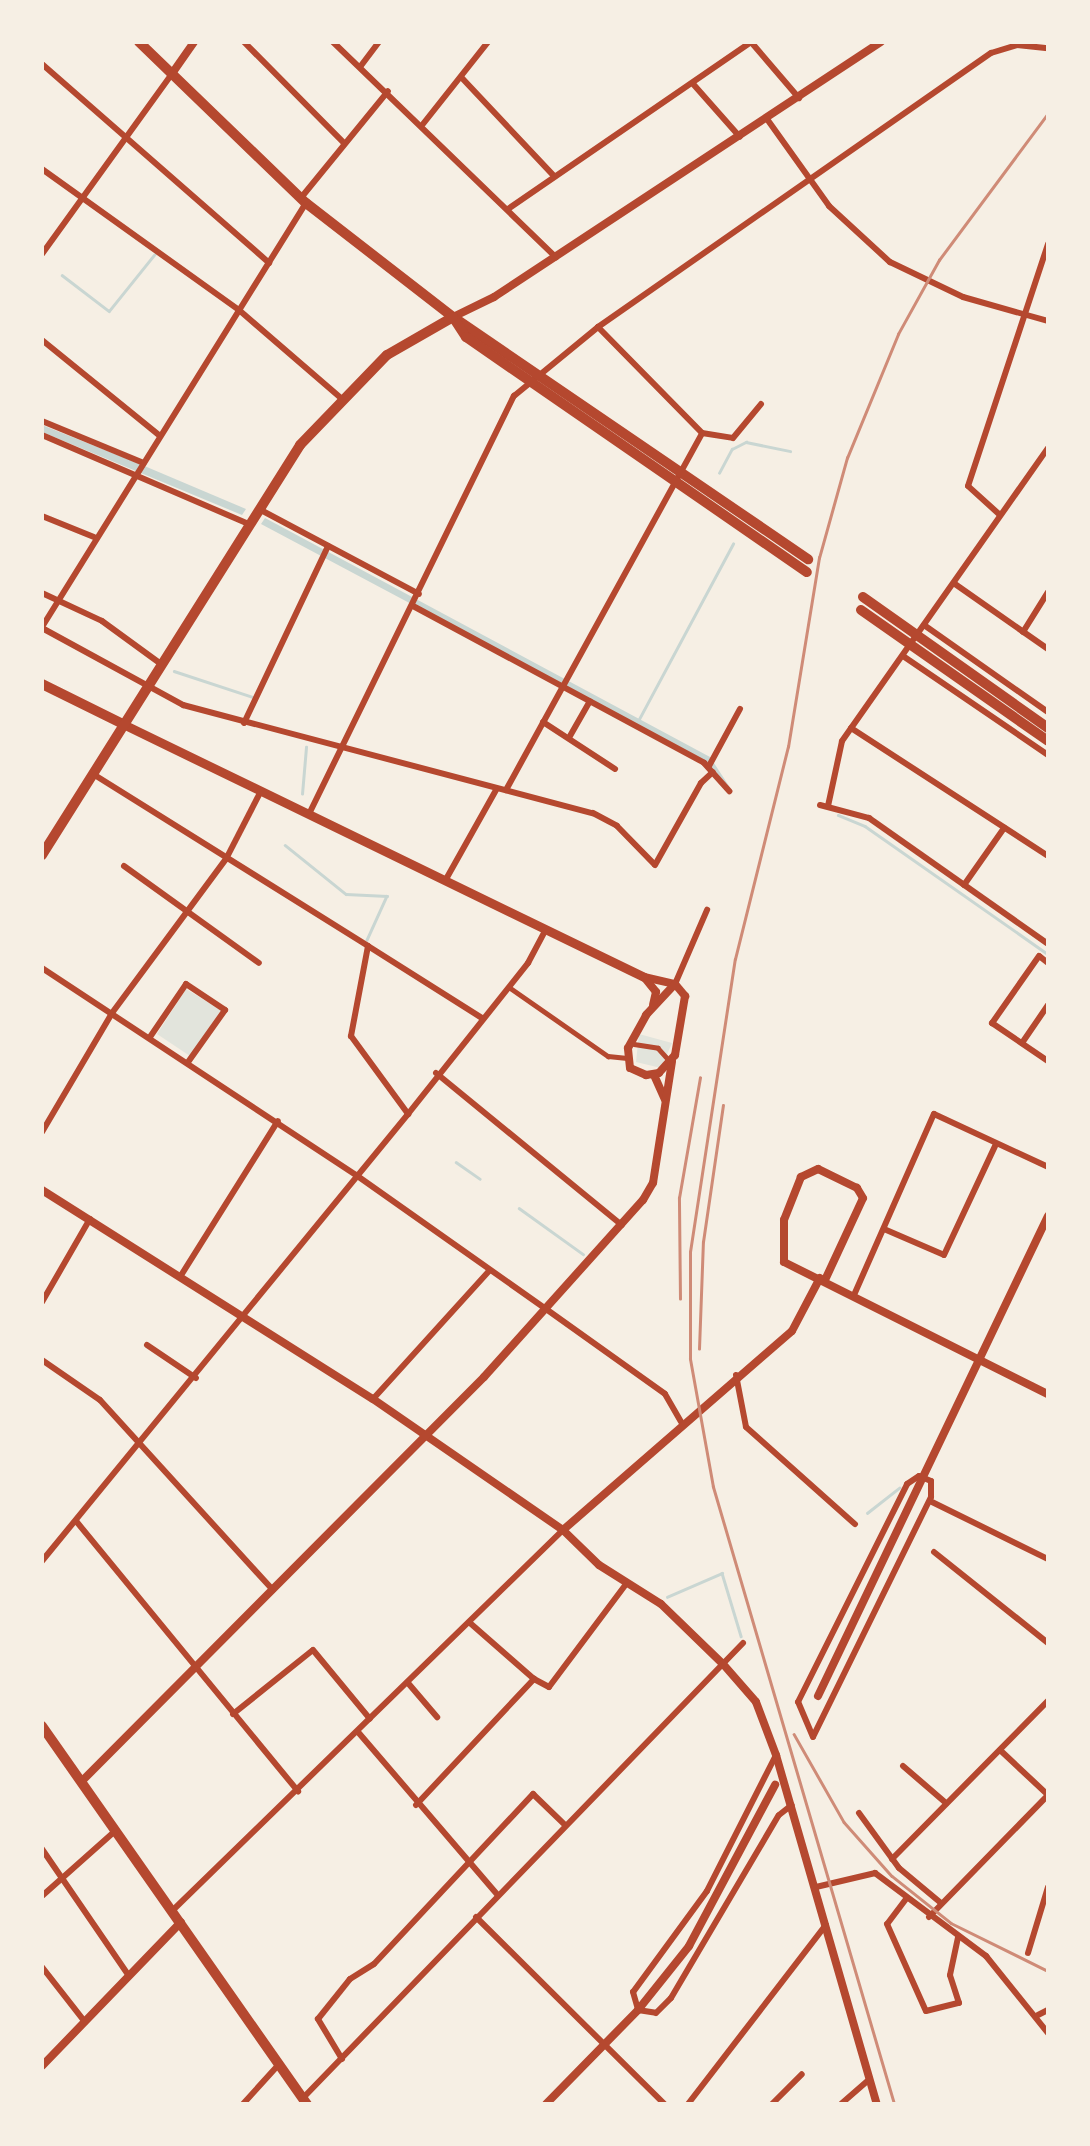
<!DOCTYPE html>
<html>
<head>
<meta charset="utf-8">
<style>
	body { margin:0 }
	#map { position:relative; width:1090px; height:2146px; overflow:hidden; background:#f6efe4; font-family:Roboto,sans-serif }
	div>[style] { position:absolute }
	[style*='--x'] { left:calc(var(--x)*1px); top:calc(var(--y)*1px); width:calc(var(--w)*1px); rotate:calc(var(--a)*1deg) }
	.green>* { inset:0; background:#e2e4dc }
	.water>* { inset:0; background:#c9d6d2 }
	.stream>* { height:2.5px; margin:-1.25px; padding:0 1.25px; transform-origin:1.25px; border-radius:1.25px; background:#c9d6d2 }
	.pedestrian>* { height:4.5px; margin:-2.25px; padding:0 2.25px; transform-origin:2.25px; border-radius:2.25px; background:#b5482f }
	.minor>* { height:6px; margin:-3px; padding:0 3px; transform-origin:3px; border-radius:3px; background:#b5482f }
	.tertiary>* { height:8px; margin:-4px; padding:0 4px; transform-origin:4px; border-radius:4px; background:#b5482f }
	.secondary>* { height:9px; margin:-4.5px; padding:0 4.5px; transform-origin:4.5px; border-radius:4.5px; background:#b5482f }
	.primary>* { height:10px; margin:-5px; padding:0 5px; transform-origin:5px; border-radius:5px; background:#b5482f }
	.rail>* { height:2.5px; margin:-1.25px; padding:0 1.25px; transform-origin:1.25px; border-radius:1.25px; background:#cf8b77 }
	span { translate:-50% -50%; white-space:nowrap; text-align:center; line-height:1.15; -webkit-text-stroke:7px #f6efe4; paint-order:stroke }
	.frame { position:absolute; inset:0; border:44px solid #f6efe4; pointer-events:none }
</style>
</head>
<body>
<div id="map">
	<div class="green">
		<div style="clip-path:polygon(186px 989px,221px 1010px,190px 1056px,157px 1034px)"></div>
		<div style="clip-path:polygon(639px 1034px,672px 1043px,661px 1068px,636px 1062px)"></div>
	</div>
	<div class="water">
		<div style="clip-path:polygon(42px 425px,135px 462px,246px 509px,242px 515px,42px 432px)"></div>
		<div style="clip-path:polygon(265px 518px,710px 757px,731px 789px,706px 761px,261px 524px)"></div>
	</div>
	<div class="stream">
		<div style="--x:62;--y:275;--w:59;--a:37.5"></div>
		<div style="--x:109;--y:311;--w:72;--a:-51.2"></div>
		<div style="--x:719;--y:473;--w:27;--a:-62"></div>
		<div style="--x:732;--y:449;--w:16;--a:-27"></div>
		<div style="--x:746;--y:442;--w:45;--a:11.6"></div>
		<div style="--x:174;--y:671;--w:83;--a:18.2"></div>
		<div style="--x:638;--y:721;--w:201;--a:-61.8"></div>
		<div style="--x:302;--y:794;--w:47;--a:-85.1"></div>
		<div style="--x:838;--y:815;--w:29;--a:22"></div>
		<div style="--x:865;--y:826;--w:223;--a:35"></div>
		<div style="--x:285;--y:845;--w:78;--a:38.8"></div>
		<div style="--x:346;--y:894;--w:41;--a:2.8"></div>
		<div style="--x:387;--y:896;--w:48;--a:114.4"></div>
		<div style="--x:456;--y:1162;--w:29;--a:35"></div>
		<div style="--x:519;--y:1208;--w:79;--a:35.7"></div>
		<div style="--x:867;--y:1513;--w:41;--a:-38"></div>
		<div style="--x:667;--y:1597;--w:60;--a:-23.6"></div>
		<div style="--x:722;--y:1573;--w:66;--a:73.2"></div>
	</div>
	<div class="pedestrian">
		<div style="--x:509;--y:987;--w:121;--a:34.9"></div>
		<div style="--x:608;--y:1056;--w:19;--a:6"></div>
		<div style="--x:634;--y:1044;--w:24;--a:9"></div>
		<div style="--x:658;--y:1048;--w:15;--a:48"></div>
	</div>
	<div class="minor">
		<div style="--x:244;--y:42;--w:142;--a:45.3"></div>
		<div style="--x:333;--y:42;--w:310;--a:44"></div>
		<div style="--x:751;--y:42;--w:74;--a:49.4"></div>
		<div style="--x:42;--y:64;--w:302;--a:41.2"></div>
		<div style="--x:360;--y:67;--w:31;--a:-53"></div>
		<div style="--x:461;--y:77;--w:136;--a:46.8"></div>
		<div style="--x:694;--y:85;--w:69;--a:48.5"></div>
		<div style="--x:767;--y:119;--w:107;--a:54.5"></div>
		<div style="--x:829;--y:206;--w:83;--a:42.6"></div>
		<div style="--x:890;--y:262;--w:81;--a:25.6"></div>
		<div style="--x:963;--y:297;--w:88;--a:15.8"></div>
		<div style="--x:423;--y:124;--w:105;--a:-51.6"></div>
		<div style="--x:42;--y:169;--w:242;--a:35.6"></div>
		<div style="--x:239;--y:310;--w:135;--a:40.8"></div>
		<div style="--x:300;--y:199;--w:139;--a:-50.8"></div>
		<div style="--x:508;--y:209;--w:295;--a:-34.5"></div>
		<div style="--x:42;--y:254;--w:221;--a:-54.2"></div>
		<div style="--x:598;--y:327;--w:148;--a:45.5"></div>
		<div style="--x:702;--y:433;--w:31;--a:9"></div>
		<div style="--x:733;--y:438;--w:44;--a:-50.5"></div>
		<div style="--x:42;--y:340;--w:152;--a:39.1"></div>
		<div style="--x:42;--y:421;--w:110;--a:22.4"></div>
		<div style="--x:42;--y:435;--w:225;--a:23.3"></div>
		<div style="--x:259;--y:509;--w:181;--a:28"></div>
		<div style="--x:1000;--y:515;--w:43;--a:-137.8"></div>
		<div style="--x:968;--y:486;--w:255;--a:-71.7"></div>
		<div style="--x:42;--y:516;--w:56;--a:22"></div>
		<div style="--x:955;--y:584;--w:113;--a:35"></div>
		<div style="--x:42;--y:593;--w:66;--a:25"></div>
		<div style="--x:102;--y:621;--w:73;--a:36.1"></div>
		<div style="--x:413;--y:606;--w:331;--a:28.3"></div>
		<div style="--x:704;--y:763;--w:38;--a:48"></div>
		<div style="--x:924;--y:625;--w:151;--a:35.1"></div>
		<div style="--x:42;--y:627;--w:499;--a:-58.1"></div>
		<div style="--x:42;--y:628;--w:161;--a:28.6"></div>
		<div style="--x:183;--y:705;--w:424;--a:14.8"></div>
		<div style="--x:593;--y:813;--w:27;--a:28"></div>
		<div style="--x:617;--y:826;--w:54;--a:45.7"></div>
		<div style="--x:655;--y:865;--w:94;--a:-60.7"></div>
		<div style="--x:701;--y:783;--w:16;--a:-43"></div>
		<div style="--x:1023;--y:632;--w:47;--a:-58"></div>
		<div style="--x:903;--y:656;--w:176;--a:34.3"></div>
		<div style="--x:543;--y:722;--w:86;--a:33.1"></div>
		<div style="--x:244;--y:723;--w:196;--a:-64.6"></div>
		<div style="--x:851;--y:728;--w:235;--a:33"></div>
		<div style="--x:570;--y:736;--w:40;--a:-60.3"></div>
		<div style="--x:709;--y:766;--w:65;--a:-61.5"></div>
		<div style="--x:93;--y:774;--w:324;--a:32"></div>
		<div style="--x:368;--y:946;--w:92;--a:100.7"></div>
		<div style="--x:351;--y:1036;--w:97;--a:53.8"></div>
		<div style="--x:506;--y:790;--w:407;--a:-61.2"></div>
		<div style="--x:820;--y:805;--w:51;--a:14.9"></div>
		<div style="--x:869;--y:818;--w:219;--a:35.1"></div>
		<div style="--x:828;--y:806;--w:66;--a:-77.8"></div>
		<div style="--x:842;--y:741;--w:358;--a:-54.9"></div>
		<div style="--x:309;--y:814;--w:466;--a:-63.9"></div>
		<div style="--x:514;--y:396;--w:109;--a:-39.4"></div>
		<div style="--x:598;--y:327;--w:479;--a:-34.9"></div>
		<div style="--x:991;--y:53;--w:27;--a:-17"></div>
		<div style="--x:1017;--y:45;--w:31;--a:6"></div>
		<div style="--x:124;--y:866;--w:166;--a:35.7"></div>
		<div style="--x:445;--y:881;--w:104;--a:-60.7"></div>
		<div style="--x:964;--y:885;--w:70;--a:-54.9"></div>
		<div style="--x:368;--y:946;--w:135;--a:32.3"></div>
		<div style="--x:1048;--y:963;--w:11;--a:-142"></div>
		<div style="--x:1039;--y:956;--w:82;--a:125"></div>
		<div style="--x:992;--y:1023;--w:68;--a:34.2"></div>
		<div style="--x:42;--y:968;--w:376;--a:33.4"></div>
		<div style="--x:356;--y:1175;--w:232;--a:35.2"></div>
		<div style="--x:546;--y:1309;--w:146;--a:35.5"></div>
		<div style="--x:665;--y:1394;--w:32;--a:60"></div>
		<div style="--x:675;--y:984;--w:81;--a:-66.6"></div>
		<div style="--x:150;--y:1037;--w:64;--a:-55.8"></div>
		<div style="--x:186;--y:984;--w:47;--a:33.7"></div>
		<div style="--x:225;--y:1010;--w:64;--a:125.4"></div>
		<div style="--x:1022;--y:1043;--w:46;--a:-55.6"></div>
		<div style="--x:436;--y:1073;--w:240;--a:39.3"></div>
		<div style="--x:42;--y:1132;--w:138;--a:-59.5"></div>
		<div style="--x:112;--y:1013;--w:192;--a:-53.5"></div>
		<div style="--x:226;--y:859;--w:76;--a:-62.8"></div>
		<div style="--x:884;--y:1229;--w:65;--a:23.4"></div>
		<div style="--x:944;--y:1255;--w:123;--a:-64.9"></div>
		<div style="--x:180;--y:1277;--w:184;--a:-57.9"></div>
		<div style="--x:854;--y:1295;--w:198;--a:-66.2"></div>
		<div style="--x:934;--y:1114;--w:126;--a:24.9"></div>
		<div style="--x:42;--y:1302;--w:96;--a:-60"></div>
		<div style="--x:147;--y:1345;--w:59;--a:34"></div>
		<div style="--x:42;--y:1360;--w:70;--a:34.6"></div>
		<div style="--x:100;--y:1400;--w:257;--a:47.7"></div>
		<div style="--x:736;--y:1375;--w:53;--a:79.1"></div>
		<div style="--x:746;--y:1427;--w:146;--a:41.7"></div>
		<div style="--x:373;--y:1399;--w:173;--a:-47.8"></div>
		<div style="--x:919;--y:1476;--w:13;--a:23"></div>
		<div style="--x:931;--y:1481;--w:16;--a:90"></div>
		<div style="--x:931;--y:1497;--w:267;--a:116.2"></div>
		<div style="--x:813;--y:1737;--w:38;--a:-113"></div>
		<div style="--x:798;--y:1702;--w:244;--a:-63.4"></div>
		<div style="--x:907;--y:1484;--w:14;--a:-34"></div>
		<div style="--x:930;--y:1501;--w:131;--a:26.2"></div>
		<div style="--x:76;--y:1521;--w:350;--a:50.6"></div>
		<div style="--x:934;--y:1552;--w:146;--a:38.6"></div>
		<div style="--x:42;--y:1561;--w:578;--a:-50.69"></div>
		<div style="--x:408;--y:1114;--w:193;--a:-51.5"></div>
		<div style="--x:528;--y:963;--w:38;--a:-62"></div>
		<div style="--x:534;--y:1679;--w:17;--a:28"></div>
		<div style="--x:549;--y:1687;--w:129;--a:-53.2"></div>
		<div style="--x:408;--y:1683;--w:45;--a:49.5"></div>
		<div style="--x:233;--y:1714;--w:102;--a:-38.7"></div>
		<div style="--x:313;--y:1650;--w:89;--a:50.4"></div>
		<div style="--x:358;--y:1732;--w:213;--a:49.4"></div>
		<div style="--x:1000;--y:1750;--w:66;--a:43.2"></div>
		<div style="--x:776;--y:1755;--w:153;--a:116.9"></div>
		<div style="--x:707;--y:1891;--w:125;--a:126.2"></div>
		<div style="--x:633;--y:1992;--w:19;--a:74"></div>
		<div style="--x:638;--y:2010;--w:18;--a:9"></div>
		<div style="--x:656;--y:2013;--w:21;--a:-45"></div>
		<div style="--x:671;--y:1998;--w:212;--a:-59.5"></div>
		<div style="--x:779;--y:1815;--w:16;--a:-38"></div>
		<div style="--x:903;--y:1766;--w:57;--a:40.7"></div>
		<div style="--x:416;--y:1805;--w:173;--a:-46.9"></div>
		<div style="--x:534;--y:1679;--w:85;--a:-138.8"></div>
		<div style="--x:859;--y:1813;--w:68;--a:54"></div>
		<div style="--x:899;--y:1868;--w:55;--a:39.8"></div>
		<div style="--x:42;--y:1849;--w:154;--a:55.6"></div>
		<div style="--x:892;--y:1859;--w:222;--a:-45.4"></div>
		<div style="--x:816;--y:1887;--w:61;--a:-13.3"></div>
		<div style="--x:875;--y:1873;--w:139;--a:36.8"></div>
		<div style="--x:986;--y:1956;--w:99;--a:51.2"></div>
		<div style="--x:42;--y:1896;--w:99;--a:-41.7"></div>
		<div style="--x:906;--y:1899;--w:31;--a:127"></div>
		<div style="--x:887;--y:1924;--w:95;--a:65.9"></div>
		<div style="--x:926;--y:2011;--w:34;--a:-14"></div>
		<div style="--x:959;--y:2003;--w:29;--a:-108"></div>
		<div style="--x:950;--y:1975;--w:39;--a:-78"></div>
		<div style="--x:172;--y:1911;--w:546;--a:-44.26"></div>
		<div style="--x:476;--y:1917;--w:265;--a:44.8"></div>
		<div style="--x:929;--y:1917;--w:170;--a:-45.7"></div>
		<div style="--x:1028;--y:1953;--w:69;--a:-73.1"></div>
		<div style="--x:42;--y:1967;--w:70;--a:52"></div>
		<div style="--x:1038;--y:2015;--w:11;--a:-27"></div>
		<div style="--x:342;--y:2059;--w:47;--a:-121"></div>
		<div style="--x:318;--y:2019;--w:51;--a:-51.3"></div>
		<div style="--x:350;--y:1979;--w:28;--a:-32"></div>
		<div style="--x:374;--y:1964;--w:233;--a:-46.9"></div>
		<div style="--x:533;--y:1794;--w:43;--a:44.1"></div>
		<div style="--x:303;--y:2098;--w:633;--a:-45.96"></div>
		<div style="--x:243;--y:2104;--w:55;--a:-47.9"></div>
		<div style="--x:688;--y:2104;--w:226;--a:-52.4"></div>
		<div style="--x:772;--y:2104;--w:42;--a:-45"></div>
		<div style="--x:841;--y:2104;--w:38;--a:-41"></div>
	</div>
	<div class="tertiary">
		<div style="--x:171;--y:75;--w:40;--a:-55.1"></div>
		<div style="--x:453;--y:317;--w:46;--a:-26"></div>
		<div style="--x:494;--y:297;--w:463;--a:-33.4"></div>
		<div style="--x:644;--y:977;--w:32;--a:13"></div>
		<div style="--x:675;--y:984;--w:16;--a:50"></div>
		<div style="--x:685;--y:996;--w:60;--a:99.6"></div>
		<div style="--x:675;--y:1055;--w:24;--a:132"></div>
		<div style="--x:659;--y:1073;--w:13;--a:171"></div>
		<div style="--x:646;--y:1075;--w:17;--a:-156"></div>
		<div style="--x:630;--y:1068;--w:20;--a:-96"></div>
		<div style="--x:628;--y:1048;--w:38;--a:-61"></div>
		<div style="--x:646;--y:1015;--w:42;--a:-46.9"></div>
		<div style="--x:644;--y:977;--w:19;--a:51"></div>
		<div style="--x:656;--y:992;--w:13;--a:103"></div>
		<div style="--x:654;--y:1075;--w:27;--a:66"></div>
		<div style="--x:42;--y:1190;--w:391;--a:32.3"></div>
		<div style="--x:373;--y:1399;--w:231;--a:34.6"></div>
		<div style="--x:563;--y:1530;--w:50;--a:44.2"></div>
		<div style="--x:599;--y:1565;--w:73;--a:32.2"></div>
		<div style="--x:661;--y:1604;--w:86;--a:44.1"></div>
		<div style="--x:723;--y:1664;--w:50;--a:49"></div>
		<div style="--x:756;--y:1702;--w:57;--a:69.3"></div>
		<div style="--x:776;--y:1755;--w:363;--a:73.9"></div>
		<div style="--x:825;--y:1280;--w:90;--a:-65.1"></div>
		<div style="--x:863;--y:1198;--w:12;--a:-121"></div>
		<div style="--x:857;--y:1188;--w:43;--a:-154"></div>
		<div style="--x:818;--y:1169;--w:19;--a:155"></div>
		<div style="--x:801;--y:1177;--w:46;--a:111.6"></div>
		<div style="--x:784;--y:1220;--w:42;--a:90"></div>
		<div style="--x:784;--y:1262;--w:295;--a:26.6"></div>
		<div style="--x:563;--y:1530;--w:303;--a:-41"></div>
		<div style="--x:792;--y:1331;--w:60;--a:-62.2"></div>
		<div style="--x:818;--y:1696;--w:532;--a:-64.4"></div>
		<div style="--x:81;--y:1782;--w:571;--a:-45.14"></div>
		<div style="--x:484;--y:1377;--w:238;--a:-48.1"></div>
		<div style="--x:643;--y:1200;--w:20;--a:-60"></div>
		<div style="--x:653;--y:1183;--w:123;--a:-81.1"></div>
		<div style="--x:42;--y:2066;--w:200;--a:-46"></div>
		<div style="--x:546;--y:2104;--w:132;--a:-45.6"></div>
		<div style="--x:638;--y:2010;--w:82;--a:-51.4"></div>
		<div style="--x:689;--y:1946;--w:183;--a:-61.9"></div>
	</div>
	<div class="secondary">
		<div style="--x:123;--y:724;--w:579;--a:25.9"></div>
	</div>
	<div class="primary">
		<div style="--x:139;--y:42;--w:232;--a:44"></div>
		<div style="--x:306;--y:203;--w:186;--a:37.8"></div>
		<div style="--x:453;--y:317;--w:430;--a:34.3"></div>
		<div style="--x:453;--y:317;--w:24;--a:57"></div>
		<div style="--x:466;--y:337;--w:414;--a:34.6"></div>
		<div style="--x:863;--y:597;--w:227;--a:35.3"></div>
		<div style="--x:861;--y:610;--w:228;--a:35"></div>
		<div style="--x:42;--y:684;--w:90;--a:26.3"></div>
		<div style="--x:42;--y:855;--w:484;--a:-57.8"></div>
		<div style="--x:300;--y:445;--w:125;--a:-46"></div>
		<div style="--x:387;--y:355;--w:76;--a:-29.9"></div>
		<div style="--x:42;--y:1726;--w:462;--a:55"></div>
	</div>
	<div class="rail">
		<div style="--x:680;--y:1299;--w:101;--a:-90.6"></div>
		<div style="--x:679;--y:1198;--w:122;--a:-80.1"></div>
		<div style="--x:699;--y:1349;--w:107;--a:-87.9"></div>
		<div style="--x:703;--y:1242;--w:138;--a:-81.7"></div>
		<div style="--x:794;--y:1734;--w:101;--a:60.4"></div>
		<div style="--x:844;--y:1822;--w:72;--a:48.4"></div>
		<div style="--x:892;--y:1876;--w:75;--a:38.5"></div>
		<div style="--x:951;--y:1923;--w:108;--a:26.3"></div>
		<div style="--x:894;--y:2104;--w:643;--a:-106.35"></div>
		<div style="--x:713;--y:1487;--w:130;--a:-100.2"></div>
		<div style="--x:690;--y:1359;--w:107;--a:-90"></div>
		<div style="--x:690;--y:1252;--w:296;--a:-81.3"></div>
		<div style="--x:735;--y:959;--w:219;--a:-76"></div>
		<div style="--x:788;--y:747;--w:192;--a:-80.7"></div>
		<div style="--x:819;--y:558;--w:104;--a:-74.4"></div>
		<div style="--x:847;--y:458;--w:134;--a:-67.6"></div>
		<div style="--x:898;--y:334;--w:85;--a:-61"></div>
		<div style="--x:939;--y:260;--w:183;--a:-53.4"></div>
	</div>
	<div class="frame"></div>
</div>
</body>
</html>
